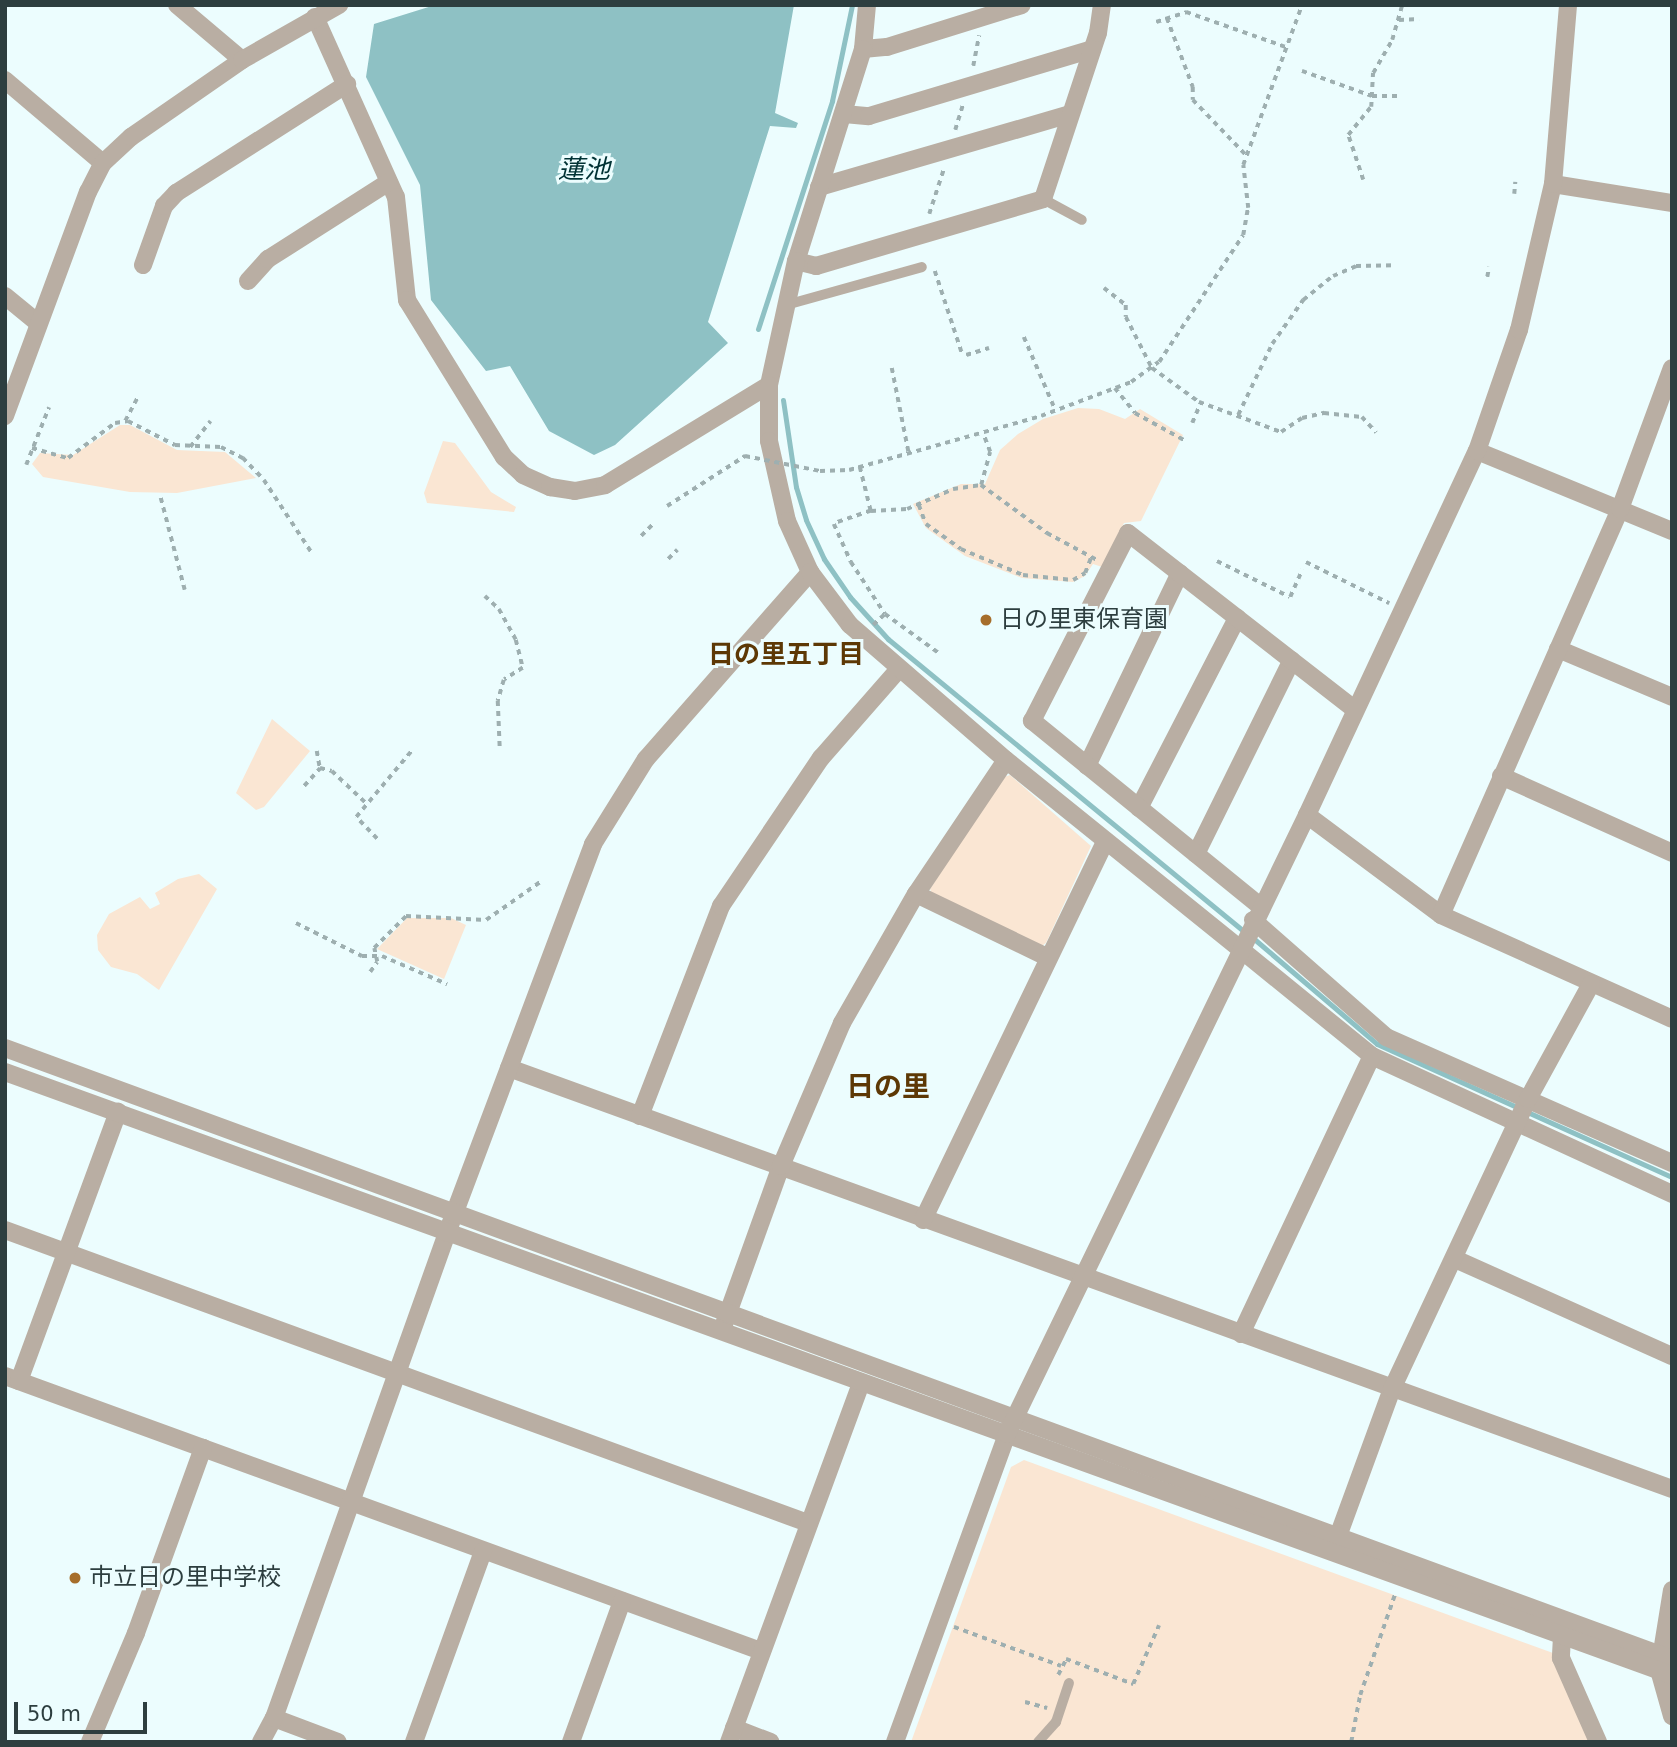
<!DOCTYPE html>
<html>
<head>
<meta charset="utf-8">
<style>
	body { margin:0 }
	#map { position:relative; width:1677px; height:1747px; overflow:hidden; background:#ecfdfe; font-family:"DejaVu Sans","Noto Sans JP",sans-serif }
	div>[style] { position:absolute }
	[style*='--x'] { left:calc(var(--x)*1px); top:calc(var(--y)*1px); width:calc(var(--w)*1px); rotate:calc(var(--a)*1deg) }
	.green>* { inset:0; background:#fae6d3 }
	.water>* { inset:0; background:#8ec1c4 }
	.stream>* { height:5px; margin:-2.5px; padding:0 2.5px; transform-origin:2.5px; border-radius:2.5px; background:#8ec1c4 }
	.path>* { height:3.5px; margin-top:-1.75px; transform-origin:0; background:repeating-linear-gradient(90deg,#9eafb0 0 5px,transparent 0 10px) }
	.service>* { height:10px; margin:-5px; padding:0 5px; transform-origin:5px; border-radius:5px; background:#b9aea3 }
	.minor>* { height:18px; margin:-9px; padding:0 9px; transform-origin:9px; border-radius:9px; background:#b9aea3 }
	.tertiary>* { height:18px; margin:-9px; padding:0 9px; transform-origin:9px; border-radius:9px; background:#b9aea3 }
	.path-bridge>* { height:3.5px; margin-top:-1.75px; transform-origin:0; background:repeating-linear-gradient(90deg,#9eafb0 0 5px,transparent 0 10px) }
	.dots>* { width:19px; height:19px; translate:-50% -50%; box-sizing:border-box; border:4px solid #ecfdfe; border-radius:50% }
	span { translate:-50% -50%; white-space:nowrap; text-align:center; line-height:1.15; -webkit-text-stroke:6px #ecfdfe; paint-order:stroke }
	.poi-label { font-size:24px; color:#2d3e3f }
	.left { translate:0 -50%; text-align:left }
	.water-label { font-size:26px; color:#003234; font-style:italic }
	.neighbourhood-label { font-size:26px; color:#5d3805; font-weight:700 }
	.quarter-label { font-size:28px; color:#5d3805; font-weight:700 }
	.frame { position:absolute; inset:0; border:7px solid #2d3e3f; pointer-events:none }
	.scale { position:absolute; left:14px; top:1702px; width:133px; height:32px; box-sizing:border-box; border:4px solid #2d3e3f; border-top:0; padding-left:9px; font-size:21px; line-height:24px; white-space:nowrap; color:#2d3e3f; -webkit-text-stroke:5px #ecfdfe; paint-order:stroke }
</style>
</head>
<body>
<div id="map">
	<div class="green">
		<div style="clip-path:polygon(1078px 408px,1099px 409px,1125px 419px,1140px 409px,1183px 435px,1141px 521px,1124px 523px,1102px 567px,1093px 564px,1085px 576px,1073px 582px,1022px 578px,965px 556px,926px 528px,913px 504px,961px 484px,985px 484px,1000px 450px,1018px 434px,1043px 419px)"></div>
		<div style="clip-path:polygon(120px 425px,130px 425px,177px 450px,225px 452px,256px 478px,177px 493px,130px 492px,43px 477px,32px 464px,40px 453px,73px 455px)"></div>
		<div style="clip-path:polygon(443px 441px,455px 443px,491px 492px,516px 507px,514px 512px,427px 503px,424px 493px)"></div>
		<div style="clip-path:polygon(272px 719px,310px 751px,264px 807px,256px 810px,236px 793px)"></div>
		<div style="clip-path:polygon(1010px 775px,1091px 846px,1046px 943px,1039px 948px,934px 898px,930px 889px,1001px 778px)"></div>
		<div style="clip-path:polygon(199px 874px,217px 889px,159px 990px,137px 974px,111px 967px,98px 950px,97px 935px,109px 914px,140px 897px,150px 909px,160px 904px,155px 893px,178px 879px)"></div>
		<div style="clip-path:polygon(407px 918px,451px 918px,466px 925px,444px 979px,377px 949px)"></div>
		<div style="clip-path:polygon(1024px 1460px,1553px 1653px,1592px 1742px,911px 1742px,1011px 1467px)"></div>
	</div>
	<div class="water">
		<div style="clip-path:polygon(435px 5px,794px 5px,775px 113px,798px 123px,796px 128px,770px 126px,708px 322px,728px 343px,615px 445px,594px 455px,549px 431px,510px 366px,486px 371px,431px 300px,420px 185px,366px 77px,374px 24px)"></div>
	</div>
	<div class="stream">
		<div style="--x:758;--y:329;--w:240;--a:-72"></div>
		<div style="--x:832;--y:101;--w:98;--a:-78.2"></div>
		<div style="--x:783;--y:400;--w:88;--a:81.5"></div>
		<div style="--x:796;--y:487;--w:34;--a:73"></div>
		<div style="--x:806;--y:520;--w:43;--a:65.2"></div>
		<div style="--x:824;--y:559;--w:46;--a:55.6"></div>
		<div style="--x:850;--y:597;--w:57;--a:47.9"></div>
		<div style="--x:888;--y:639;--w:462;--a:39.4"></div>
		<div style="--x:1253;--y:938;--w:163;--a:40.5"></div>
		<div style="--x:1377;--y:1044;--w:324;--a:24.3"></div>
	</div>
	<div class="path">
		<div style="--x:1167;--y:18;--w:74;--a:69.4"></div>
		<div style="--x:1193;--y:87;--w:13;--a:90"></div>
		<div style="--x:1193;--y:100;--w:76;--a:46.1"></div>
		<div style="--x:1399;--y:20;--w:20;--a:-3"></div>
		<div style="--x:1156;--y:22;--w:32;--a:-18"></div>
		<div style="--x:1186;--y:12;--w:106;--a:19.3"></div>
		<div style="--x:973;--y:66;--w:31;--a:-79"></div>
		<div style="--x:1302;--y:71;--w:74;--a:19.7"></div>
		<div style="--x:1372;--y:96;--w:29;--a:0"></div>
		<div style="--x:955;--y:130;--w:27;--a:-73"></div>
		<div style="--x:1363;--y:180;--w:47;--a:-108.4"></div>
		<div style="--x:1348;--y:135;--w:36;--a:-51"></div>
		<div style="--x:1371;--y:107;--w:34;--a:-87"></div>
		<div style="--x:1373;--y:73;--w:38;--a:-60"></div>
		<div style="--x:1392;--y:40;--w:36;--a:-74"></div>
		<div style="--x:1514;--y:194;--w:12;--a:-85"></div>
		<div style="--x:929;--y:214;--w:48;--a:-71.9"></div>
		<div style="--x:935;--y:271;--w:89;--a:71.8"></div>
		<div style="--x:1487;--y:277;--w:10;--a:-79"></div>
		<div style="--x:1104;--y:288;--w:28;--a:38"></div>
		<div style="--x:1126;--y:305;--w:12;--a:90"></div>
		<div style="--x:1126;--y:317;--w:57;--a:63"></div>
		<div style="--x:1152;--y:368;--w:58;--a:35.9"></div>
		<div style="--x:1199;--y:402;--w:87;--a:20.1"></div>
		<div style="--x:1281;--y:432;--w:25;--a:-34"></div>
		<div style="--x:1302;--y:418;--w:23;--a:-13"></div>
		<div style="--x:1324;--y:413;--w:38;--a:6"></div>
		<div style="--x:1362;--y:417;--w:21;--a:47"></div>
		<div style="--x:1024;--y:337;--w:78;--a:66.7"></div>
		<div style="--x:966;--y:355;--w:24;--a:-17"></div>
		<div style="--x:892;--y:368;--w:88;--a:78.8"></div>
		<div style="--x:1115;--y:388;--w:32;--a:51"></div>
		<div style="--x:1135;--y:413;--w:56;--a:28.9"></div>
		<div style="--x:1238;--y:415;--w:79;--a:-64.4"></div>
		<div style="--x:1272;--y:344;--w:54;--a:-54.8"></div>
		<div style="--x:1303;--y:300;--w:38;--a:-39"></div>
		<div style="--x:1333;--y:276;--w:25;--a:-23"></div>
		<div style="--x:1356;--y:266;--w:39;--a:-1"></div>
		<div style="--x:125;--y:421;--w:26;--a:-62"></div>
		<div style="--x:1192;--y:423;--w:23;--a:-67"></div>
		<div style="--x:190;--y:447;--w:33;--a:-52"></div>
		<div style="--x:32;--y:448;--w:37;--a:16"></div>
		<div style="--x:68;--y:458;--w:59;--a:-36.7"></div>
		<div style="--x:115;--y:423;--w:13;--a:-9"></div>
		<div style="--x:128;--y:421;--w:53;--a:27.1"></div>
		<div style="--x:175;--y:445;--w:46;--a:2.5"></div>
		<div style="--x:221;--y:447;--w:25;--a:27"></div>
		<div style="--x:243;--y:458;--w:30;--a:46"></div>
		<div style="--x:264;--y:480;--w:87;--a:56.7"></div>
		<div style="--x:26;--y:465;--w:62;--a:-68.4"></div>
		<div style="--x:860;--y:467;--w:45;--a:76"></div>
		<div style="--x:871;--y:511;--w:39;--a:161"></div>
		<div style="--x:834;--y:524;--w:42;--a:65.9"></div>
		<div style="--x:851;--y:562;--w:62;--a:56.8"></div>
		<div style="--x:885;--y:614;--w:68;--a:36"></div>
		<div style="--x:820;--y:471;--w:29;--a:-2"></div>
		<div style="--x:849;--y:470;--w:199;--a:-15.7"></div>
		<div style="--x:1041;--y:416;--w:96;--a:-20.7"></div>
		<div style="--x:1131;--y:382;--w:34;--a:-36"></div>
		<div style="--x:1159;--y:362;--w:152;--a:-56.5"></div>
		<div style="--x:1243;--y:235;--w:27;--a:-80"></div>
		<div style="--x:1248;--y:208;--w:43;--a:-96.6"></div>
		<div style="--x:1243;--y:165;--w:171;--a:-69.8"></div>
		<div style="--x:981;--y:485;--w:34;--a:-75"></div>
		<div style="--x:990;--y:452;--w:19;--a:-111"></div>
		<div style="--x:161;--y:498;--w:95;--a:75.4"></div>
		<div style="--x:919;--y:505;--w:20;--a:70"></div>
		<div style="--x:926;--y:524;--w:43;--a:35.5"></div>
		<div style="--x:961;--y:549;--w:67;--a:22.8"></div>
		<div style="--x:1023;--y:575;--w:50;--a:5.7"></div>
		<div style="--x:1073;--y:580;--w:14;--a:-30"></div>
		<div style="--x:1085;--y:573;--w:17;--a:-69"></div>
		<div style="--x:667;--y:506;--w:93;--a:-32.7"></div>
		<div style="--x:871;--y:511;--w:36;--a:-3"></div>
		<div style="--x:907;--y:509;--w:50;--a:-23.5"></div>
		<div style="--x:953;--y:489;--w:28;--a:-8"></div>
		<div style="--x:981;--y:485;--w:82;--a:36"></div>
		<div style="--x:1047;--y:533;--w:57;--a:28.4"></div>
		<div style="--x:641;--y:536;--w:17;--a:-45"></div>
		<div style="--x:668;--y:559;--w:13;--a:-45"></div>
		<div style="--x:1217;--y:561;--w:81;--a:26.3"></div>
		<div style="--x:1290;--y:597;--w:30;--a:-66"></div>
		<div style="--x:1306;--y:562;--w:93;--a:26.3"></div>
		<div style="--x:485;--y:596;--w:19;--a:43"></div>
		<div style="--x:499;--y:609;--w:35;--a:61"></div>
		<div style="--x:516;--y:640;--w:29;--a:76"></div>
		<div style="--x:523;--y:668;--w:22;--a:148"></div>
		<div style="--x:504;--y:680;--w:22;--a:106"></div>
		<div style="--x:498;--y:701;--w:48;--a:87.6"></div>
		<div style="--x:873;--y:625;--w:16;--a:-43"></div>
		<div style="--x:317;--y:751;--w:17;--a:80"></div>
		<div style="--x:304;--y:786;--w:24;--a:-48"></div>
		<div style="--x:320;--y:768;--w:12;--a:14"></div>
		<div style="--x:332;--y:771;--w:48;--a:43.3"></div>
		<div style="--x:377;--y:839;--w:30;--a:-134"></div>
		<div style="--x:356;--y:817;--w:89;--a:-50"></div>
		<div style="--x:296;--y:923;--w:74;--a:26.6"></div>
		<div style="--x:362;--y:956;--w:20;--a:0"></div>
		<div style="--x:382;--y:956;--w:71;--a:23.3"></div>
		<div style="--x:370;--y:972;--w:12;--a:-55"></div>
		<div style="--x:377;--y:962;--w:14;--a:-102"></div>
		<div style="--x:374;--y:948;--w:45;--a:-45"></div>
		<div style="--x:406;--y:916;--w:80;--a:2.9"></div>
		<div style="--x:486;--y:920;--w:66;--a:-35.1"></div>
		<div style="--x:954;--y:1627;--w:114;--a:20"></div>
		<div style="--x:1058;--y:1675;--w:18;--a:-63"></div>
		<div style="--x:1066;--y:1659;--w:72;--a:20.5"></div>
		<div style="--x:1133;--y:1684;--w:64;--a:-66.2"></div>
		<div style="--x:1025;--y:1702;--w:23;--a:15"></div>
		<div style="--x:1351;--y:1742;--w:48;--a:-79.2"></div>
		<div style="--x:1360;--y:1695;--w:107;--a:-70.9"></div>
	</div>
	<div class="service">
		<div style="--x:1043;--y:199;--w:44;--a:28.3"></div>
		<div style="--x:786;--y:305;--w:141;--a:-15.6"></div>
		<div style="--x:1038;--y:1742;--w:27;--a:-48"></div>
		<div style="--x:1056;--y:1722;--w:41;--a:-71.6"></div>
	</div>
	<div class="minor">
		<div style="--x:177;--y:5;--w:85;--a:40.2"></div>
		<div style="--x:315;--y:17;--w:197;--a:65.8"></div>
		<div style="--x:396;--y:197;--w:104;--a:83.9"></div>
		<div style="--x:407;--y:300;--w:185;--a:58.3"></div>
		<div style="--x:504;--y:457;--w:26;--a:43"></div>
		<div style="--x:523;--y:475;--w:30;--a:24"></div>
		<div style="--x:550;--y:487;--w:25;--a:9"></div>
		<div style="--x:575;--y:491;--w:31;--a:-11"></div>
		<div style="--x:605;--y:485;--w:192;--a:-31.4"></div>
		<div style="--x:863;--y:49;--w:24;--a:-5"></div>
		<div style="--x:887;--y:47;--w:141;--a:-17.3"></div>
		<div style="--x:844;--y:114;--w:25;--a:5"></div>
		<div style="--x:869;--y:116;--w:233;--a:-16.7"></div>
		<div style="--x:1553;--y:184;--w:121;--a:9.1"></div>
		<div style="--x:819;--y:187;--w:261;--a:-16.2"></div>
		<div style="--x:796;--y:261;--w:21;--a:14"></div>
		<div style="--x:816;--y:266;--w:237;--a:-16.4"></div>
		<div style="--x:1043;--y:199;--w:175;--a:-71.7"></div>
		<div style="--x:1098;--y:33;--w:28;--a:-82"></div>
		<div style="--x:143;--y:265;--w:63;--a:-70.4"></div>
		<div style="--x:164;--y:206;--w:18;--a:-47"></div>
		<div style="--x:176;--y:193;--w:203;--a:-32.5"></div>
		<div style="--x:248;--y:281;--w:30;--a:-48"></div>
		<div style="--x:268;--y:259;--w:143;--a:-32.5"></div>
		<div style="--x:5;--y:296;--w:43;--a:39.3"></div>
		<div style="--x:1477;--y:451;--w:211;--a:22.3"></div>
		<div style="--x:1558;--y:649;--w:124;--a:22.8"></div>
		<div style="--x:1087;--y:766;--w:214;--a:-64.3"></div>
		<div style="--x:1501;--y:776;--w:188;--a:24.2"></div>
		<div style="--x:1139;--y:808;--w:214;--a:-62.7"></div>
		<div style="--x:1307;--y:815;--w:167;--a:36.7"></div>
		<div style="--x:1441;--y:915;--w:253;--a:24.2"></div>
		<div style="--x:1196;--y:854;--w:216;--a:-63.7"></div>
		<div style="--x:916;--y:894;--w:145;--a:25.7"></div>
		<div style="--x:1260;--y:906;--w:294;--a:-140.9"></div>
		<div style="--x:1032;--y:721;--w:211;--a:-62.9"></div>
		<div style="--x:1128;--y:533;--w:286;--a:37.9"></div>
		<div style="--x:1441;--y:915;--w:444;--a:-66.2"></div>
		<div style="--x:1620;--y:509;--w:150;--a:-69.8"></div>
		<div style="--x:1253;--y:920;--w:177;--a:41.3"></div>
		<div style="--x:1386;--y:1037;--w:313;--a:23.8"></div>
		<div style="--x:1239;--y:948;--w:171;--a:39.1"></div>
		<div style="--x:1372;--y:1056;--w:330;--a:24.7"></div>
		<div style="--x:509;--y:1068;--w:1237;--a:19.9"></div>
		<div style="--x:640;--y:1116;--w:225;--a:-68.9"></div>
		<div style="--x:721;--y:906;--w:179;--a:-56"></div>
		<div style="--x:821;--y:758;--w:117;--a:-48.8"></div>
		<div style="--x:923;--y:1220;--w:420;--a:-64.3"></div>
		<div style="--x:5;--y:1230;--w:855;--a:20.05"></div>
		<div style="--x:1455;--y:1259;--w:238;--a:24.1"></div>
		<div style="--x:723;--y:1327;--w:171;--a:-70.2"></div>
		<div style="--x:781;--y:1166;--w:155;--a:-66.9"></div>
		<div style="--x:842;--y:1023;--w:149;--a:-60.2"></div>
		<div style="--x:916;--y:894;--w:161;--a:-56.1"></div>
		<div style="--x:1241;--y:1334;--w:307;--a:-64.8"></div>
		<div style="--x:5;--y:1376;--w:804;--a:19.99"></div>
		<div style="--x:19;--y:1381;--w:287;--a:-69.8"></div>
		<div style="--x:1333;--y:1550;--w:171;--a:-69.9"></div>
		<div style="--x:1392;--y:1389;--w:320;--a:-64.9"></div>
		<div style="--x:1528;--y:1099;--w:131;--a:-61.3"></div>
		<div style="--x:1672;--y:1590;--w:81;--a:99.2"></div>
		<div style="--x:1659;--y:1670;--w:48;--a:74.2"></div>
		<div style="--x:1562;--y:1636;--w:22;--a:93"></div>
		<div style="--x:1561;--y:1658;--w:92;--a:66.2"></div>
		<div style="--x:274;--y:1718;--w:68;--a:20.6"></div>
		<div style="--x:734;--y:1728;--w:39;--a:21"></div>
		<div style="--x:90;--y:1742;--w:118;--a:-67.1"></div>
		<div style="--x:136;--y:1633;--w:197;--a:-70.1"></div>
		<div style="--x:261;--y:1742;--w:27;--a:-62"></div>
		<div style="--x:274;--y:1718;--w:515;--a:-70.37"></div>
		<div style="--x:447;--y:1233;--w:415;--a:-69.4"></div>
		<div style="--x:593;--y:844;--w:100;--a:-58.1"></div>
		<div style="--x:646;--y:759;--w:249;--a:-48.7"></div>
		<div style="--x:414;--y:1742;--w:203;--a:-70.1"></div>
		<div style="--x:571;--y:1742;--w:150;--a:-70.1"></div>
		<div style="--x:729;--y:1742;--w:382;--a:-69.8"></div>
	</div>
	<div class="tertiary">
		<div style="--x:867;--y:5;--w:44;--a:95.2"></div>
		<div style="--x:863;--y:49;--w:222;--a:107.5"></div>
		<div style="--x:796;--y:261;--w:127;--a:102.3"></div>
		<div style="--x:769;--y:385;--w:56;--a:90"></div>
		<div style="--x:769;--y:441;--w:82;--a:77.3"></div>
		<div style="--x:787;--y:521;--w:56;--a:65.7"></div>
		<div style="--x:810;--y:572;--w:66;--a:53"></div>
		<div style="--x:850;--y:625;--w:206;--a:40.9"></div>
		<div style="--x:1006;--y:760;--w:299;--a:38.9"></div>
		<div style="--x:5;--y:80;--w:128;--a:40.3"></div>
		<div style="--x:5;--y:416;--w:239;--a:-69.7"></div>
		<div style="--x:88;--y:192;--w:33;--a:-63"></div>
		<div style="--x:103;--y:163;--w:38;--a:-43"></div>
		<div style="--x:131;--y:137;--w:135;--a:-34.7"></div>
		<div style="--x:242;--y:60;--w:112;--a:-29.6"></div>
		<div style="--x:5;--y:1048;--w:1775;--a:20.13"></div>
		<div style="--x:5;--y:1072;--w:1773;--a:19.89"></div>
		<div style="--x:895;--y:1742;--w:328;--a:-70"></div>
		<div style="--x:1007;--y:1434;--w:688;--a:-64.14"></div>
		<div style="--x:1307;--y:815;--w:402;--a:-65"></div>
		<div style="--x:1477;--y:451;--w:128;--a:-70.9"></div>
		<div style="--x:1519;--y:330;--w:150;--a:-76.9"></div>
		<div style="--x:1553;--y:184;--w:180;--a:-85.2"></div>
	</div>
	<div class="path-bridge">
		<div style="--x:745;--y:456;--w:76;--a:11.3"></div>
	</div>
	<div class="dots">
		<div style="left:986px;top:620px;background:#a66e2b"></div>
		<div style="left:75px;top:1578px;background:#a66e2b"></div>
	</div>
	<div class="poi-label">
		<span class="left" style="left:1000px;top:620px">日の里東保育園</span>
		<span class="left" style="left:89px;top:1578px">市立日の里中学校</span>
	</div>
	<div class="water-label">
		<span style="left:584px;top:170px">蓮池</span>
	</div>
	<div class="neighbourhood-label">
		<span style="left:786px;top:655px">日の里五丁目</span>
	</div>
	<div class="quarter-label">
		<span style="left:888px;top:1087px">日の里</span>
	</div>
	<div class="frame"></div>
	<div class="scale">50 m</div>
</div>
</body>
</html>
